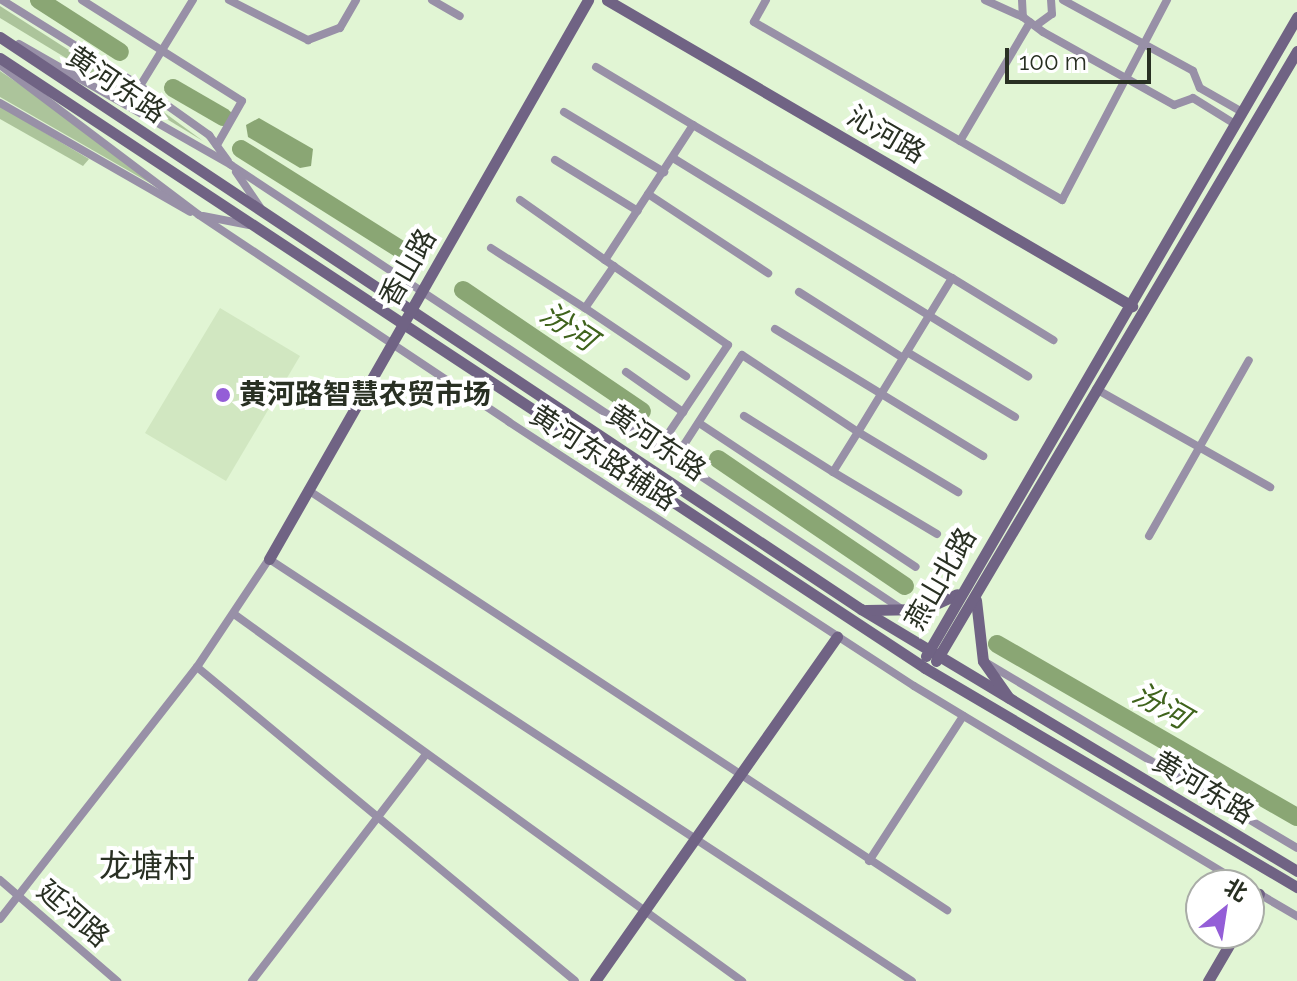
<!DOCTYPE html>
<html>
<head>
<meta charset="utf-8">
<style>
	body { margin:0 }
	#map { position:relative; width:1297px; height:981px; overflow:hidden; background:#e1f5d4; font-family:Raleway,"Noto Sans SC",sans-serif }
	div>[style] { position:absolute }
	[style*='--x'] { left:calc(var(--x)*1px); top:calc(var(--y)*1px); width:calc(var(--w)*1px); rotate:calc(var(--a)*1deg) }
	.built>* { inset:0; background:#d1e7c1 }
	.green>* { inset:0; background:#acc49b }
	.water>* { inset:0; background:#8aa674 }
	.river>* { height:18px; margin:-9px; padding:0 9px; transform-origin:9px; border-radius:9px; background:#8aa674 }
	.street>* { height:8px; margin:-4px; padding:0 4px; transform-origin:4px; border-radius:4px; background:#9890a7 }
	.secondary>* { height:11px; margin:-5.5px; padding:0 5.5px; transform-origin:5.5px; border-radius:5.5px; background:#706384 }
	.dots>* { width:22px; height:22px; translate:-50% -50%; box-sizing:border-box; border:4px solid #fff; border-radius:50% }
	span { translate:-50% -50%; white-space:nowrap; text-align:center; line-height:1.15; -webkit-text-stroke:8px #fff; paint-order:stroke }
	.street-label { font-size:28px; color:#293023 }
	.poi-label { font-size:28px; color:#293023; font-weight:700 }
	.left { translate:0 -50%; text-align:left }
	.water-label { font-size:30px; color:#3f631c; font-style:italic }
	.quarter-label { font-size:32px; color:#293023 }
	.north { position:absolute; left:1185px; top:869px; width:80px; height:80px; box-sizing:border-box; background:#fff; border:2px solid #a9aca7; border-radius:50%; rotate:30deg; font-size:22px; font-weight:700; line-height:32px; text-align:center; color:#293023 }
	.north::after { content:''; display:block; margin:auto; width:28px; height:36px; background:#945ed7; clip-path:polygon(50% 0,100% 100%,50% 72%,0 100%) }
	.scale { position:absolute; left:1005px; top:48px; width:146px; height:36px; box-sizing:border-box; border:4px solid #293023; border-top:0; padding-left:10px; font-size:24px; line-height:28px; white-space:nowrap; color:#293023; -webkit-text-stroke:6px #fff; paint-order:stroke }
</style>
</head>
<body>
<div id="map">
	<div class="built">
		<div style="clip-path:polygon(220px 308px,300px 356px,226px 481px,145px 433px)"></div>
	</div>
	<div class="green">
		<div style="clip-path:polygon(0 6px,150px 102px,203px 141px,0 18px)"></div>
		<div style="clip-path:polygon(0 71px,34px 94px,169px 194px,0 97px)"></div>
		<div style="clip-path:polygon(0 106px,89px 159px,83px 166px,0 119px)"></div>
	</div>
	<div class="water">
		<div style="clip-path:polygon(259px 118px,313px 149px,311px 166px,300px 168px,248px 137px,246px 125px)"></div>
	</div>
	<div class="river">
		<div style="--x:39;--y:0;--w:96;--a:32.7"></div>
		<div style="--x:173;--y:88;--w:58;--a:30.1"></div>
		<div style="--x:241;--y:149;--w:188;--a:32.2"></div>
		<div style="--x:463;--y:290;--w:216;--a:34.1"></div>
		<div style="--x:718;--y:459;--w:226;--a:34.2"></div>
		<div style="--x:997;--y:644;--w:346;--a:30"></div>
	</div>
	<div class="street">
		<div style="--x:2;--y:0;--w:163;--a:31.9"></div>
		<div style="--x:140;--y:86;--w:85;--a:35.4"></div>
		<div style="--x:209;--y:135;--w:32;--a:54"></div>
		<div style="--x:82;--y:0;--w:189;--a:32.3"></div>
		<div style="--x:242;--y:101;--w:51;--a:119.6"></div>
		<div style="--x:229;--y:0;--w:89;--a:26.9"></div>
		<div style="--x:308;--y:40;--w:34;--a:-21"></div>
		<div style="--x:340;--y:28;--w:32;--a:-60"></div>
		<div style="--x:432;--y:0;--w:32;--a:30"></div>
		<div style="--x:766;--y:0;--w:25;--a:119"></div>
		<div style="--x:754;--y:22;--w:356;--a:30"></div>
		<div style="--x:1062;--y:200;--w:226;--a:-62.3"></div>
		<div style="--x:985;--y:0;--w:42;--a:24.1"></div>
		<div style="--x:1022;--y:0;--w:17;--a:87"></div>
		<div style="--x:1023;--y:17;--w:25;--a:37"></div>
		<div style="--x:1043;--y:32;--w:150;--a:29.1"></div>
		<div style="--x:1174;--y:105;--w:20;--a:-20"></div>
		<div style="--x:1193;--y:98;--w:49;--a:31.8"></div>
		<div style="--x:1063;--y:0;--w:148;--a:28.6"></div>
		<div style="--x:1193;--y:71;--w:18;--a:68"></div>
		<div style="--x:1200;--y:88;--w:48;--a:29.7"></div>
		<div style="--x:1038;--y:24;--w:17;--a:-36"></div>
		<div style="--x:1052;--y:14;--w:14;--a:-94"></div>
		<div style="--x:19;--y:44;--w:244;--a:29.7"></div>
		<div style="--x:231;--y:165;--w:802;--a:33.51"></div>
		<div style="--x:0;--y:65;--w:249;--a:37"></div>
		<div style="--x:199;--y:215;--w:373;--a:33.7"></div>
		<div style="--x:509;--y:422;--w:483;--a:33.1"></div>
		<div style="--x:914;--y:686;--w:385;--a:31.1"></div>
		<div style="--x:596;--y:67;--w:113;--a:30.9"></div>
		<div style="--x:140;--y:86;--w:101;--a:-58.4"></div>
		<div style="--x:0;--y:103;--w:219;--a:29.8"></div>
		<div style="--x:564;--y:112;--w:117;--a:31"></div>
		<div style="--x:960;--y:141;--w:138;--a:-59.5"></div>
		<div style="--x:673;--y:158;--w:417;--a:31.6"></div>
		<div style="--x:555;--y:160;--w:97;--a:31.6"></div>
		<div style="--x:236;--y:172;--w:42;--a:55.6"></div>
		<div style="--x:648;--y:194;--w:144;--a:33.4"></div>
		<div style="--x:520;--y:200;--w:104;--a:35.2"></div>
		<div style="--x:203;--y:216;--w:47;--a:11.1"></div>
		<div style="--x:491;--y:248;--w:112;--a:32.6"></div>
		<div style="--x:614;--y:266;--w:51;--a:124.6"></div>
		<div style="--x:585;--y:308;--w:122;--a:34"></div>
		<div style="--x:952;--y:278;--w:119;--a:31.5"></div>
		<div style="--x:799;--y:292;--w:123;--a:32.4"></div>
		<div style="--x:775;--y:329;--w:244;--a:31.4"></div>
		<div style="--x:907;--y:352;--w:126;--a:31"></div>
		<div style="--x:626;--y:372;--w:70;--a:35.1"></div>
		<div style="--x:1096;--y:389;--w:200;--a:29.4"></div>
		<div style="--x:744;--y:416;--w:105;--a:32.2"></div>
		<div style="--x:699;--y:423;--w:260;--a:33.6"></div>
		<div style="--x:656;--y:452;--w:129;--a:-56.1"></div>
		<div style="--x:728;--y:345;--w:150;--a:-145.4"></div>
		<div style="--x:605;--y:260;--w:161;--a:-56.9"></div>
		<div style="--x:693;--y:125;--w:301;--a:30.6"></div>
		<div style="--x:952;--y:278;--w:180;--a:121.4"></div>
		<div style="--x:858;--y:432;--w:139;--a:-146.4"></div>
		<div style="--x:742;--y:355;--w:129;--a:122.9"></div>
		<div style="--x:308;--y:490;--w:765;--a:33.32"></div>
		<div style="--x:937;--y:534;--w:121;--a:-149.2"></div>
		<div style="--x:833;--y:472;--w:47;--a:-58"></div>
		<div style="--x:858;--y:432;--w:117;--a:31"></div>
		<div style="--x:1149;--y:536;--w:202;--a:-60.4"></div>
		<div style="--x:234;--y:614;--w:627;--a:35.85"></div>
		<div style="--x:985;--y:662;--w:363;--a:30.8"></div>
		<div style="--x:197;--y:667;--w:491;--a:39.7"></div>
		<div style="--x:869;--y:861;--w:173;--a:-57"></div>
		<div style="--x:0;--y:880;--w:155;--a:40.8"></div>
		<div style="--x:1249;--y:888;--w:56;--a:30.3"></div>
		<div style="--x:0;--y:919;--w:320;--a:-52"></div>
		<div style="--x:197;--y:667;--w:130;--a:-56.3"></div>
		<div style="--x:269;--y:559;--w:769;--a:33.28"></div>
		<div style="--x:252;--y:981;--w:286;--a:-52.5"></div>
	</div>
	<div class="secondary">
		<div style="--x:607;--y:0;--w:608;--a:30.24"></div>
		<div style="--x:0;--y:37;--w:1034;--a:33.6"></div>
		<div style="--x:861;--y:609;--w:509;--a:31"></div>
		<div style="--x:0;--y:58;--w:1108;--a:33.4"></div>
		<div style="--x:925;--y:668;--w:432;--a:30.5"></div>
		<div style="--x:269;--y:559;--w:644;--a:-60.29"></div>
		<div style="--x:976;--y:600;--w:61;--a:83.5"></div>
		<div style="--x:983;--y:661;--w:45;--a:54.9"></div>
		<div style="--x:866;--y:610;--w:59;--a:-1"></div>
		<div style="--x:925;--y:609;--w:35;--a:-25"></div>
		<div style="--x:926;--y:656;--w:739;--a:-59.86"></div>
		<div style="--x:936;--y:661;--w:709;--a:-59.38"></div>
		<div style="--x:1249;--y:911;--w:20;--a:-60"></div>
		<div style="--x:595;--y:981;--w:421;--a:-54.9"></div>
		<div style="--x:1208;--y:981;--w:56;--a:-59.7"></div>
	</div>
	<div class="dots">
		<div style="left:223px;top:395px;background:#945ed7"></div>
	</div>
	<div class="street-label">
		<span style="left:116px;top:85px;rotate:34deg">黄河东路</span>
		<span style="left:886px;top:135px;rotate:30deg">沁河路</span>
		<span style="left:408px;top:268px;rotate:-60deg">香山路</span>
		<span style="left:656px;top:443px;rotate:34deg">黄河东路</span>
		<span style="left:603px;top:458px;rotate:33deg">黄河东路辅路</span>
		<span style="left:941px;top:579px;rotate:-60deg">燕山北路</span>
		<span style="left:1203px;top:788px;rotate:31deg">黄河东路</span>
		<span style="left:73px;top:914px;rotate:41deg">延河路</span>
	</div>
	<div class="poi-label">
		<span class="left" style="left:239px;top:395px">黄河路智慧农贸市场</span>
	</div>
	<div class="water-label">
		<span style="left:568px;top:327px;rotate:34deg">汾河</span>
		<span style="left:1161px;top:706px;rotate:30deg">汾河</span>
	</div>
	<div class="quarter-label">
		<span style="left:147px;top:866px">龙塘村</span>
	</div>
	<div class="north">北</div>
	<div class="scale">100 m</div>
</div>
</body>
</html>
